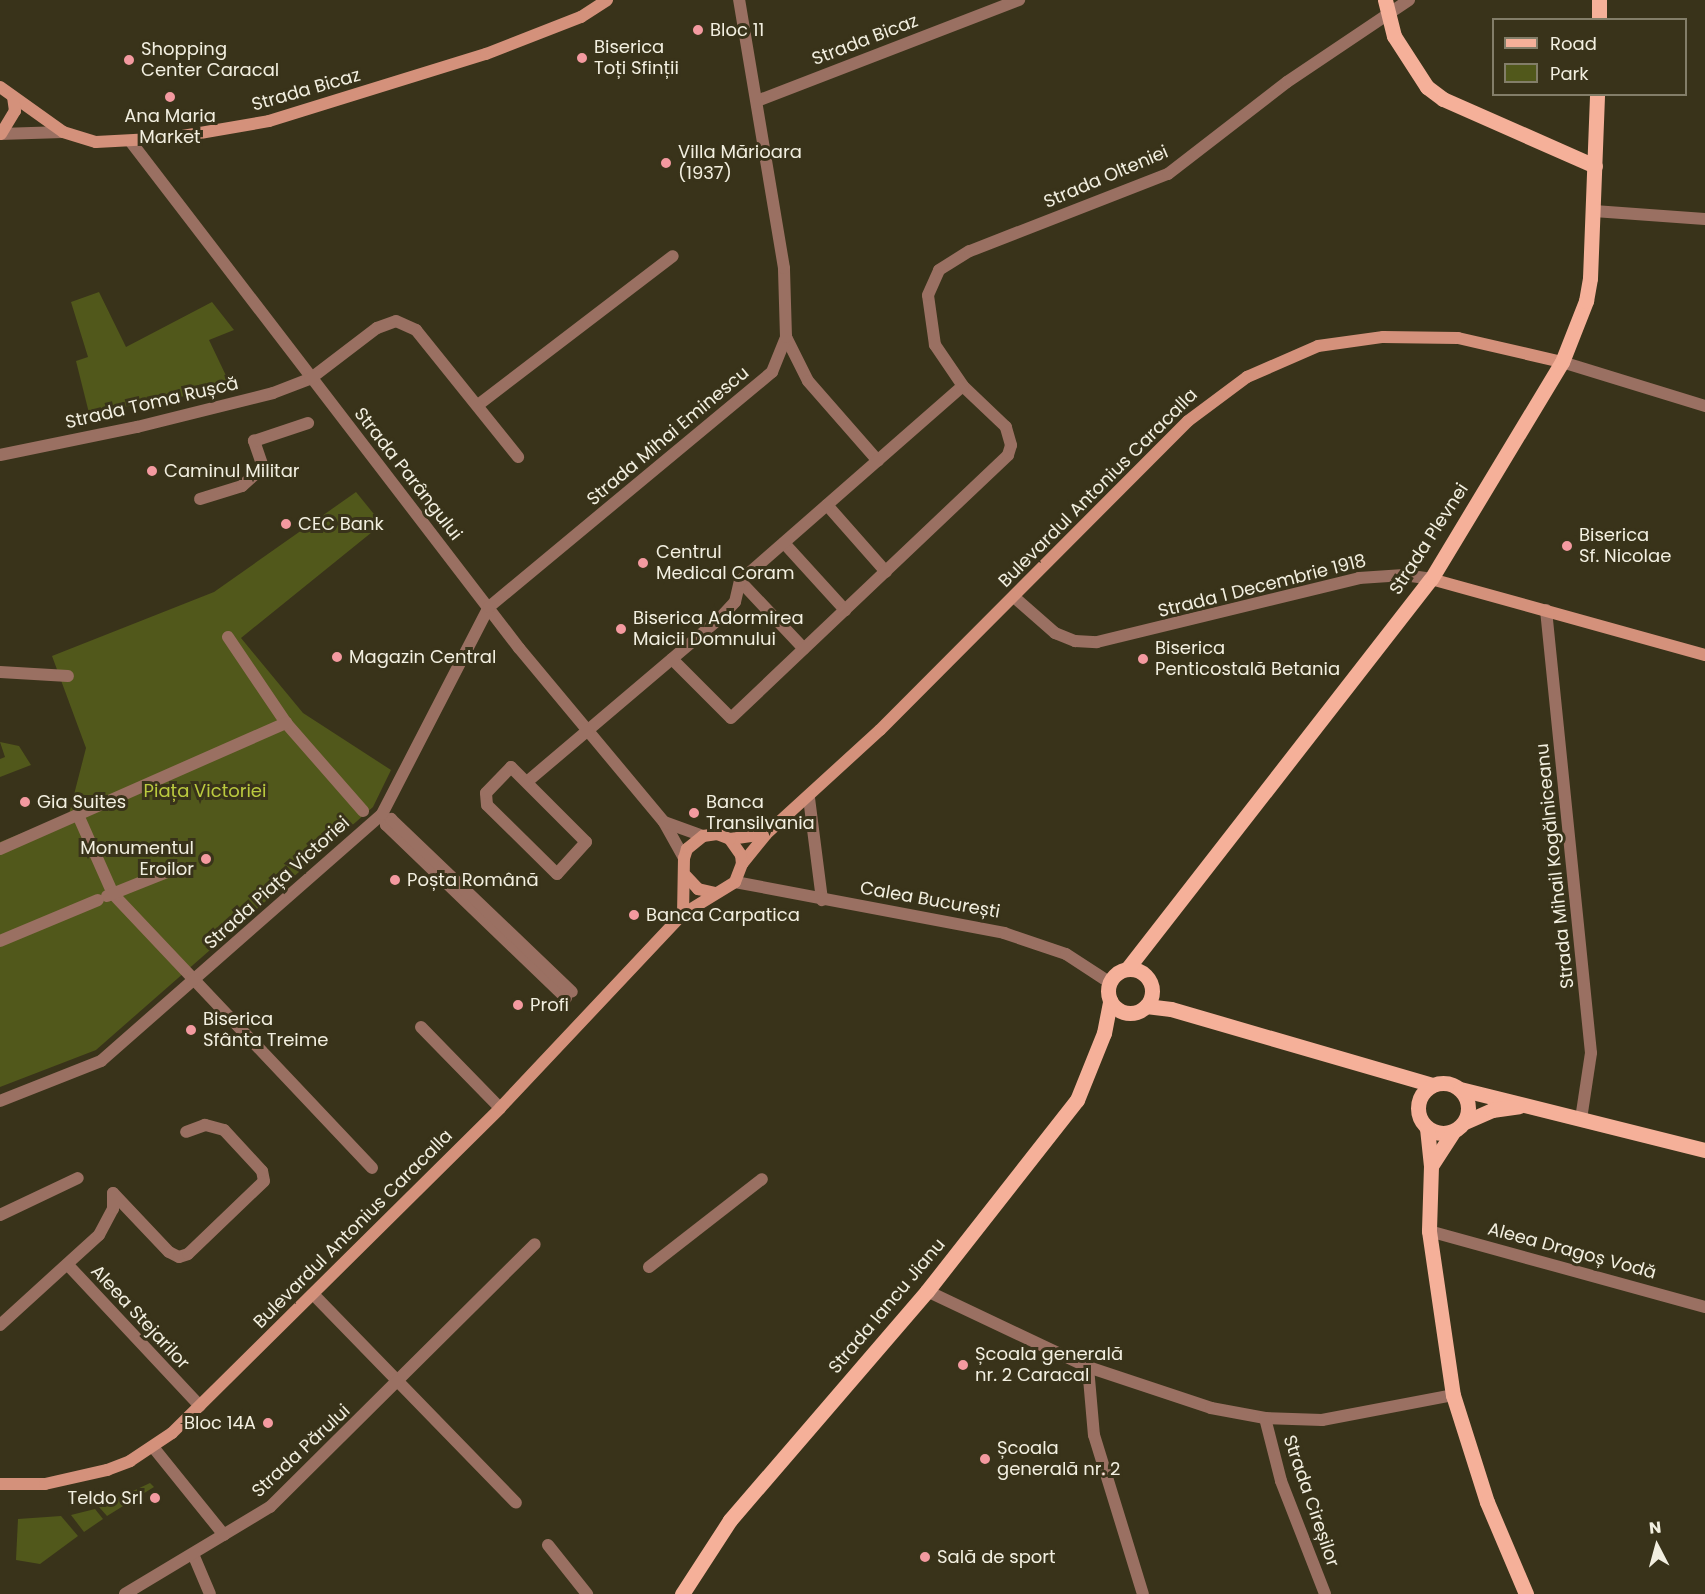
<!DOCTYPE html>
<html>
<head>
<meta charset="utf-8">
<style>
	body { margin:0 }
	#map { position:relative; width:1705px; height:1594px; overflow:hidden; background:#39331a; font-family:Poppins,sans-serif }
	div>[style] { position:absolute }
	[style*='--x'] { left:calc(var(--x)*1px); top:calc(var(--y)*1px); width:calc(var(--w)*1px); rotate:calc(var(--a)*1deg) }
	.green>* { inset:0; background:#51581b }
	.pedestrian>* { height:12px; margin:-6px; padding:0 6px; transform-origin:6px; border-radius:6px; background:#9a7062 }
	.minor>* { height:12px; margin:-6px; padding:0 6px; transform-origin:6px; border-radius:6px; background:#9a7062 }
	.tertiary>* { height:12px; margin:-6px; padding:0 6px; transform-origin:6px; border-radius:6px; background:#9a7062 }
	.secondary>* { height:12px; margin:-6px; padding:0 6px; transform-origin:6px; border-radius:6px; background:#d4917b }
	.primary>* { height:15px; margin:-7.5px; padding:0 7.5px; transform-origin:7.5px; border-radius:7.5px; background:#f5b099 }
	.primary>.ring { margin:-7.5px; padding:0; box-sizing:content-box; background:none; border:15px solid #f5b099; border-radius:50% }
	.dots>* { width:16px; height:16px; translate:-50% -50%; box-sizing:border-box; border:3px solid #39331a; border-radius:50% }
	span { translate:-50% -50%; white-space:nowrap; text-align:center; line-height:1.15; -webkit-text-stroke:6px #39331a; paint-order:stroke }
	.poi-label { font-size:18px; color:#f2efe0 }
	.left { translate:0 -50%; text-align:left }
	.right { translate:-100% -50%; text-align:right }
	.street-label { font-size:18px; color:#f2efe0 }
	.park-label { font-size:18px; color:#bbca3f }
	.legend { position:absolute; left:1492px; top:18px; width:195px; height:78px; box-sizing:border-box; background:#39331a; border:2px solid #837e69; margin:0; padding:8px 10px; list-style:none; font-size:18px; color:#f2efe0 }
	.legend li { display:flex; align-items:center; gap:12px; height:30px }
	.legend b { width:30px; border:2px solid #837e69 }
	.north { position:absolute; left:1627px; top:1516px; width:60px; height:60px; -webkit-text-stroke:4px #39331a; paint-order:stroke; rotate:354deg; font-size:16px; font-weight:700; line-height:24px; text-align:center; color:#f2efe0 }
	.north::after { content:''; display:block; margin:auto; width:21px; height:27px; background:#f2efe0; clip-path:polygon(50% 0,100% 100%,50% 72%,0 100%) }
</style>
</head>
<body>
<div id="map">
	<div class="green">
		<div style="clip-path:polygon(99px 292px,126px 347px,212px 302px,234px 330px,209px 340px,230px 384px,220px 390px,89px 413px,76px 361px,88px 357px,71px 302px)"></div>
		<div style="clip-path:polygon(356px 492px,382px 524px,241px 638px,303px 713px,391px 770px,373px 807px,96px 1050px,0 1087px,0 842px,69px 814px,86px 748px,52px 656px,214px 592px)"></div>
		<div style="clip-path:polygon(0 742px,19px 746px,31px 765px,0 777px,0 759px,5px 757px)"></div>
		<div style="clip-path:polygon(150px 1483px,154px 1487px,107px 1516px,99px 1507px)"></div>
		<div style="clip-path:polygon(95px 1509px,103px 1519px,84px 1532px,71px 1515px)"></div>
		<div style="clip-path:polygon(61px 1516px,78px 1536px,40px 1564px,16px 1560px,18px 1519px)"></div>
	</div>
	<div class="pedestrian">
		<div style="--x:228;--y:637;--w:104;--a:56"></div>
		<div style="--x:286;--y:723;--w:117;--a:48.8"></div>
		<div style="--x:78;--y:815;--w:86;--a:66.1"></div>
		<div style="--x:113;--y:894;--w:377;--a:46.6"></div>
		<div style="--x:0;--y:849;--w:313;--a:-23.8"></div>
		<div style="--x:107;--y:896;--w:75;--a:-21.8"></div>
		<div style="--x:0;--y:941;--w:106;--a:-22.7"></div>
		<div style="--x:566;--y:998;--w:250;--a:-136.1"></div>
		<div style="--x:386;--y:825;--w:8;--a:-50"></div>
		<div style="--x:391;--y:819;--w:250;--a:43.7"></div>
	</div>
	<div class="minor">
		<div style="--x:757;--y:101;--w:281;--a:-21.1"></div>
		<div style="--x:0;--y:134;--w:63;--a:-1.8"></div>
		<div style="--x:131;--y:142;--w:638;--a:52.52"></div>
		<div style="--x:519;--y:648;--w:226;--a:50.2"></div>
		<div style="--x:664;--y:822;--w:41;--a:60.9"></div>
		<div style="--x:1594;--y:211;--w:111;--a:4.1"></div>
		<div style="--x:786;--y:337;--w:49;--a:63.4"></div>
		<div style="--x:808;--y:381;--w:106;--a:48.8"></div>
		<div style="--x:1562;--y:362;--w:150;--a:17.1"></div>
		<div style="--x:478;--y:405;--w:245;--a:-37.4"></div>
		<div style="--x:0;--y:455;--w:140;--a:-11.6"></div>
		<div style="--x:137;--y:427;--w:140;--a:-14"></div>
		<div style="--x:273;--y:393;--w:40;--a:-21"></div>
		<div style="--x:310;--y:379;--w:84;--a:-37.3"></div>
		<div style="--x:377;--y:328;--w:20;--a:-20"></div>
		<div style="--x:396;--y:321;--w:22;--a:24"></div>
		<div style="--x:416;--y:330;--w:163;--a:51.2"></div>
		<div style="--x:200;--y:499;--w:44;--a:-17.2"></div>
		<div style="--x:242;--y:486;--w:28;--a:-42"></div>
		<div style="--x:263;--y:467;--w:28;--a:-109"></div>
		<div style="--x:254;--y:441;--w:57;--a:-18.4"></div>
		<div style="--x:827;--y:505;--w:89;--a:48.6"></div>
		<div style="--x:784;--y:543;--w:91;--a:47.7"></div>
		<div style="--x:740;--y:581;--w:93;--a:46.7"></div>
		<div style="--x:1546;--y:610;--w:445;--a:84.2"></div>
		<div style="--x:1591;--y:1053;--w:67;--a:98.6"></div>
		<div style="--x:672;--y:659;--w:83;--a:45"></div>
		<div style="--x:731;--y:718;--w:382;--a:-43.5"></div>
		<div style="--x:1008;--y:455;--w:10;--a:-73"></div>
		<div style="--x:1011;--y:445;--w:19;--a:-106"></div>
		<div style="--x:1006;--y:427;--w:59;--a:-136.4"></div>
		<div style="--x:963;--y:386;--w:50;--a:-124.3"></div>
		<div style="--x:935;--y:345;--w:50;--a:-98"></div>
		<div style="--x:928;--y:295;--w:27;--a:-66"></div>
		<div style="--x:939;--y:270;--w:36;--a:-32"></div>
		<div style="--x:970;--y:251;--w:212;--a:-21.3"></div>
		<div style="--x:1168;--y:174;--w:150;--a:-37.7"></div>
		<div style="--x:1287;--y:82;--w:147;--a:-33.9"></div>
		<div style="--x:0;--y:672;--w:68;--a:3.4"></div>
		<div style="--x:511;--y:767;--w:106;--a:45"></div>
		<div style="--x:586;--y:842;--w:43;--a:132.2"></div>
		<div style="--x:557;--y:874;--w:98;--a:-135.4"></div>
		<div style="--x:487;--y:805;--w:12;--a:-95"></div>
		<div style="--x:486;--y:793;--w:36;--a:-46"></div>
		<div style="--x:528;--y:781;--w:252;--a:-40.3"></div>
		<div style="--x:720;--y:618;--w:22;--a:-47"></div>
		<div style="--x:735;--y:602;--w:22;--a:-77"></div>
		<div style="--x:740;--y:581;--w:296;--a:-41.2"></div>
		<div style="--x:809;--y:798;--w:103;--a:82.7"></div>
		<div style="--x:664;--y:822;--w:41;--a:19.7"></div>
		<div style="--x:421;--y:1027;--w:113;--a:45.7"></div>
		<div style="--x:0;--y:1101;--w:109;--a:-21.6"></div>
		<div style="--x:101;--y:1061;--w:374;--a:-41.3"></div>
		<div style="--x:382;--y:814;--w:233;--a:-62.7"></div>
		<div style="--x:489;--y:607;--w:368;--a:-39.7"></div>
		<div style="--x:772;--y:372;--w:38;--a:-68"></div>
		<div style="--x:786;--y:337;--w:69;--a:-91.7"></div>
		<div style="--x:784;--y:268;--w:272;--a:-99.5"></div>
		<div style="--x:113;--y:1193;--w:81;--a:46.5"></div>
		<div style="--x:169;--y:1252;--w:11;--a:27"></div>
		<div style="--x:179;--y:1257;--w:9;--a:-18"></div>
		<div style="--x:188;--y:1254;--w:105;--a:-43.8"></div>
		<div style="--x:264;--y:1181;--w:10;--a:-101"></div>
		<div style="--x:262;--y:1171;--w:56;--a:-132.8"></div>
		<div style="--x:224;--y:1130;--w:20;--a:-165"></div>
		<div style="--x:205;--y:1125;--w:20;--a:160"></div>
		<div style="--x:0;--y:1215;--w:86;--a:-25.4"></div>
		<div style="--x:1429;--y:1231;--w:286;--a:15.4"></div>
		<div style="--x:68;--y:1265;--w:193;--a:46.9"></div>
		<div style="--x:649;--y:1267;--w:143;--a:-37.9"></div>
		<div style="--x:927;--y:1291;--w:178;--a:25.3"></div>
		<div style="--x:1088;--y:1367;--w:130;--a:18.4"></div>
		<div style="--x:1211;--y:1408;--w:55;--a:10.5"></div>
		<div style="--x:1265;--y:1418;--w:57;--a:2"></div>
		<div style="--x:1322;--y:1420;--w:133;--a:-10.8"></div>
		<div style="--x:313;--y:1294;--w:291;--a:45.8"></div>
		<div style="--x:0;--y:1325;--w:134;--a:-42.3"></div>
		<div style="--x:99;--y:1235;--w:30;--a:-62"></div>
		<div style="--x:113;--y:1209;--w:16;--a:-90"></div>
		<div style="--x:1088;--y:1367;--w:68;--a:85"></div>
		<div style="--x:1094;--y:1435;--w:166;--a:72.9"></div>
		<div style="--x:1265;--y:1418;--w:65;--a:75.7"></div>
		<div style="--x:1281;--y:1481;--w:121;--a:68.7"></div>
		<div style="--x:153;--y:1447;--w:113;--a:51.1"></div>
		<div style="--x:548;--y:1545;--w:63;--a:51.5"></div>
		<div style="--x:193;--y:1554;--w:43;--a:67"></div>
		<div style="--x:125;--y:1594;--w:169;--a:-31"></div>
		<div style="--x:270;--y:1507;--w:373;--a:-44.8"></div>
	</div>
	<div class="tertiary">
		<div style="--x:1014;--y:597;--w:55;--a:41.3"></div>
		<div style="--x:1055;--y:633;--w:22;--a:22"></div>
		<div style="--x:1075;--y:641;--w:22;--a:3"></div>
		<div style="--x:1097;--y:642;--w:270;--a:-13.7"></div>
		<div style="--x:1359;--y:578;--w:45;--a:-3.8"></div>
		<div style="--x:1404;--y:575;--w:27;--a:8"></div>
		<div style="--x:735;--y:882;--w:274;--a:10.7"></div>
		<div style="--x:1004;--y:933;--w:65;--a:18.7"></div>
		<div style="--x:1066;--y:954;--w:51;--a:33.1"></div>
	</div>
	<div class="secondary">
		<div style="--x:0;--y:87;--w:77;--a:35.5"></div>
		<div style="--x:63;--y:132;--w:34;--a:17"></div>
		<div style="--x:96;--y:142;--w:75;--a:-3.1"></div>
		<div style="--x:171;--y:138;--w:99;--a:-9.8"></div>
		<div style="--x:269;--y:121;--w:227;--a:-17.2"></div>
		<div style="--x:486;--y:54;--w:102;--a:-21.3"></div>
		<div style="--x:581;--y:17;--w:31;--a:-33"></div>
		<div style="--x:1;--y:134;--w:27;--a:-59"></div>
		<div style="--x:15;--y:111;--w:14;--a:-98"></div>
		<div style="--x:1431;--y:579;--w:284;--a:15.5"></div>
		<div style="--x:730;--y:839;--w:36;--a:-8"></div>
		<div style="--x:742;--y:864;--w:38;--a:-51"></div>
		<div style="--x:766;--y:834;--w:154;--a:-42.4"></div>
		<div style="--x:880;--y:730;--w:436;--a:-45.1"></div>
		<div style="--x:1188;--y:421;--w:74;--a:-36.7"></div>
		<div style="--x:1247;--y:377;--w:77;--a:-23.6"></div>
		<div style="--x:1318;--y:346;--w:66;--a:-7.9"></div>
		<div style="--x:1383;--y:337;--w:75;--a:0.8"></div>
		<div style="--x:1458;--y:338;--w:107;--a:13"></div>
		<div style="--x:686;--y:876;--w:18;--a:47"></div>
		<div style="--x:698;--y:889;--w:18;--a:13"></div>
		<div style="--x:0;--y:1484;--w:45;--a:0"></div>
		<div style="--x:45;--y:1484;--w:64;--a:-12.7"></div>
		<div style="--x:107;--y:1470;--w:25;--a:-21"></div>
		<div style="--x:130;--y:1461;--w:50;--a:-33.7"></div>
		<div style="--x:172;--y:1433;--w:462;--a:-44.7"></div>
		<div style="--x:500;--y:1108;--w:267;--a:-46.7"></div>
		<div style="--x:683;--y:914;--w:61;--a:-31.6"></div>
		<div style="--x:735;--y:882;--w:19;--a:-69"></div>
		<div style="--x:742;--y:864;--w:9;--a:-96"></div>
		<div style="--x:741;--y:855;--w:19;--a:-125"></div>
		<div style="--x:730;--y:839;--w:14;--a:-159"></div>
		<div style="--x:717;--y:834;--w:14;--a:172"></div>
		<div style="--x:703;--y:836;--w:21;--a:141"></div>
		<div style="--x:687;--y:849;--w:9;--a:108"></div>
		<div style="--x:684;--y:858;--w:56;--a:91"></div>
	</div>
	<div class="primary">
		<div style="--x:1385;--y:0;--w:37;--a:76"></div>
		<div style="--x:1394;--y:36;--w:61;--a:57.1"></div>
		<div style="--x:1427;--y:87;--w:20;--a:37"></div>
		<div style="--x:1443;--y:99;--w:166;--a:23.8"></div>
		<div style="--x:1599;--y:20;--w:20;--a:-90"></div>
		<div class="ring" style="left:1108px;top:969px;width:29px;height:29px"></div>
		<div style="--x:1127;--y:969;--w:494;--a:-52.1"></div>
		<div style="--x:1431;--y:579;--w:253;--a:-58.9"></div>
		<div style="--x:1562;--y:362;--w:66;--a:-68.5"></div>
		<div style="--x:1586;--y:301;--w:23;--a:-80"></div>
		<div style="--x:1590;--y:278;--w:184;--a:-87.8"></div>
		<div style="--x:1146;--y:1006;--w:25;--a:7"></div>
		<div style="--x:1171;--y:1009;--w:272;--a:16.2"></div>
		<div class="ring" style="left:1418px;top:1083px;width:35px;height:35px"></div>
		<div style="--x:1460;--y:1089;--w:252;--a:14"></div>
		<div style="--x:1465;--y:1122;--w:30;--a:-24"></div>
		<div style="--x:1492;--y:1110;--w:27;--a:-8"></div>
		<div style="--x:1427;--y:1128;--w:38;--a:84"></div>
		<div style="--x:1431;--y:1166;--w:65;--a:91.8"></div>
		<div style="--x:1429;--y:1231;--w:166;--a:81.7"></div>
		<div style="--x:1453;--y:1395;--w:112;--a:72.4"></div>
		<div style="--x:1487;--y:1502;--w:100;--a:67"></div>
		<div style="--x:1431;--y:1166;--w:40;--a:-57.1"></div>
		<div style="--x:682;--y:1594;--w:88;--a:-57"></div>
		<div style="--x:730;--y:1520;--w:302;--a:-49.3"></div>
		<div style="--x:927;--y:1291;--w:243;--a:-51.9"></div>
		<div style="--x:1077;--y:1100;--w:72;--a:-68.1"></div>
		<div style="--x:1104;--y:1033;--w:33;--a:-79"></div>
	</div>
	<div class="dots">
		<div style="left:698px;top:30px;background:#f49aa0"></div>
		<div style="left:582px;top:58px;background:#f49aa0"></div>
		<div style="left:129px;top:60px;background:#f49aa0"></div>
		<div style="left:170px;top:97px;background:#f49aa0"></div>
		<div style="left:666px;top:163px;background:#f49aa0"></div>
		<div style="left:152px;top:471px;background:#f49aa0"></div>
		<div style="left:286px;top:524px;background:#f49aa0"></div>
		<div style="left:1567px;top:546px;background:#f49aa0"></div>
		<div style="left:643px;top:563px;background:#f49aa0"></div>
		<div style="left:621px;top:629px;background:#f49aa0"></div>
		<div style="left:337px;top:657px;background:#f49aa0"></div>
		<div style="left:1143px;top:659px;background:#f49aa0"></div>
		<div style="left:25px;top:802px;background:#f49aa0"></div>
		<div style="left:694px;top:813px;background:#f49aa0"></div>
		<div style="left:206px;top:859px;background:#f49aa0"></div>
		<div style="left:395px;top:880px;background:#f49aa0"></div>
		<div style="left:634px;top:915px;background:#f49aa0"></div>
		<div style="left:518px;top:1005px;background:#f49aa0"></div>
		<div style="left:191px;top:1030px;background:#f49aa0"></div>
		<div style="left:963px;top:1365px;background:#f49aa0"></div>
		<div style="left:268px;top:1423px;background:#f49aa0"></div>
		<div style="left:985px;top:1459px;background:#f49aa0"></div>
		<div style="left:155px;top:1498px;background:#f49aa0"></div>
		<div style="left:925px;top:1557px;background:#f49aa0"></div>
	</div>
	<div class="poi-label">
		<span class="left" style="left:710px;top:30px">Bloc 11</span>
		<span class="left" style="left:594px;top:58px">Biserica<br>Toți Sfinții</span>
		<span class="left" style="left:141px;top:60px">Shopping<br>Center Caracal</span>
		<span style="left:170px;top:127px">Ana Maria<br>Market</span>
		<span class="left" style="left:678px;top:163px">Villa Mărioara<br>(1937)</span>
		<span class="left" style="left:164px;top:471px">Caminul Militar</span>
		<span class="left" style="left:298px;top:524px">CEC Bank</span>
		<span class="left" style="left:1579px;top:546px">Biserica<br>Sf. Nicolae</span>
		<span class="left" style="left:656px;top:563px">Centrul<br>Medical Coram</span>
		<span class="left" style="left:633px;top:629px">Biserica Adormirea<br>Maicii Domnului</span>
		<span class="left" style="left:1155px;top:659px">Biserica<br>Penticostală Betania</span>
		<span class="left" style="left:349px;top:657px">Magazin Central</span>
		<span class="left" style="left:37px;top:802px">Gia Suites</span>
		<span class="left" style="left:706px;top:813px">Banca<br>Transilvania</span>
		<span class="right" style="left:194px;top:859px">Monumentul<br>Eroilor</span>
		<span class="left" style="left:407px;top:880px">Poșta Română</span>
		<span class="left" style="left:646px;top:915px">Banca Carpatica</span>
		<span class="left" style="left:530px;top:1005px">Profi</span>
		<span class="left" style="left:203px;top:1030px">Biserica<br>Sfânta Treime</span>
		<span class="left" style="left:975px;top:1365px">Școala generală<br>nr. 2 Caracal</span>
		<span class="right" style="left:256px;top:1423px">Bloc 14A</span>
		<span class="left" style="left:997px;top:1459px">Școala<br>generală nr. 2</span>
		<span class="right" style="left:143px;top:1498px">Teldo Srl</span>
		<span class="left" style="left:937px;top:1557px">Sală de sport</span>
	</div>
	<div class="street-label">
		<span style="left:865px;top:40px;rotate:-21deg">Strada Bicaz</span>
		<span style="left:306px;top:90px;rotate:-16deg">Strada Bicaz</span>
		<span style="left:1106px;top:177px;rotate:-23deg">Strada Olteniei</span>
		<span style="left:152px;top:403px;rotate:-13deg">Strada Toma Rușcă</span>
		<span style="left:668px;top:436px;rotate:-40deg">Strada Mihai Eminescu</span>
		<span style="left:408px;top:474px;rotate:52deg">Strada Parângului</span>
		<span style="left:1098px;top:488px;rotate:-45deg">Bulevardul Antonius Caracalla</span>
		<span style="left:1429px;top:539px;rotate:-57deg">Strada Plevnei</span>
		<span style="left:1262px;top:586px;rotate:-14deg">Strada 1 Decembrie 1918</span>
		<span style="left:1555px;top:866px;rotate:-96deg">Strada Mihail Kogălniceanu</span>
		<span style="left:277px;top:883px;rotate:-42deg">Strada Piața Victoriei</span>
		<span style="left:930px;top:900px;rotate:10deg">Calea București</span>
		<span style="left:353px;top:1229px;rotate:-45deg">Bulevardul Antonius Caracalla</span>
		<span style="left:1572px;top:1251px;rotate:15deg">Aleea Dragoș Vodă</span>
		<span style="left:887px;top:1306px;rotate:-50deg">Strada Iancu Jianu</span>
		<span style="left:140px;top:1317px;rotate:47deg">Aleea Stejarilor</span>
		<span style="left:301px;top:1451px;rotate:-43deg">Strada Părului</span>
		<span style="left:1311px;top:1501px;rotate:71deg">Strada Cireșilor</span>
	</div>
	<div class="park-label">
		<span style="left:205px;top:791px">Piața Victoriei</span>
	</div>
	<ul class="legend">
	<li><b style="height:8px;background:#f5b099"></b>Road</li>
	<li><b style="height:16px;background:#51581b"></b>Park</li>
	</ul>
	<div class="north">N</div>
</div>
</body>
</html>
